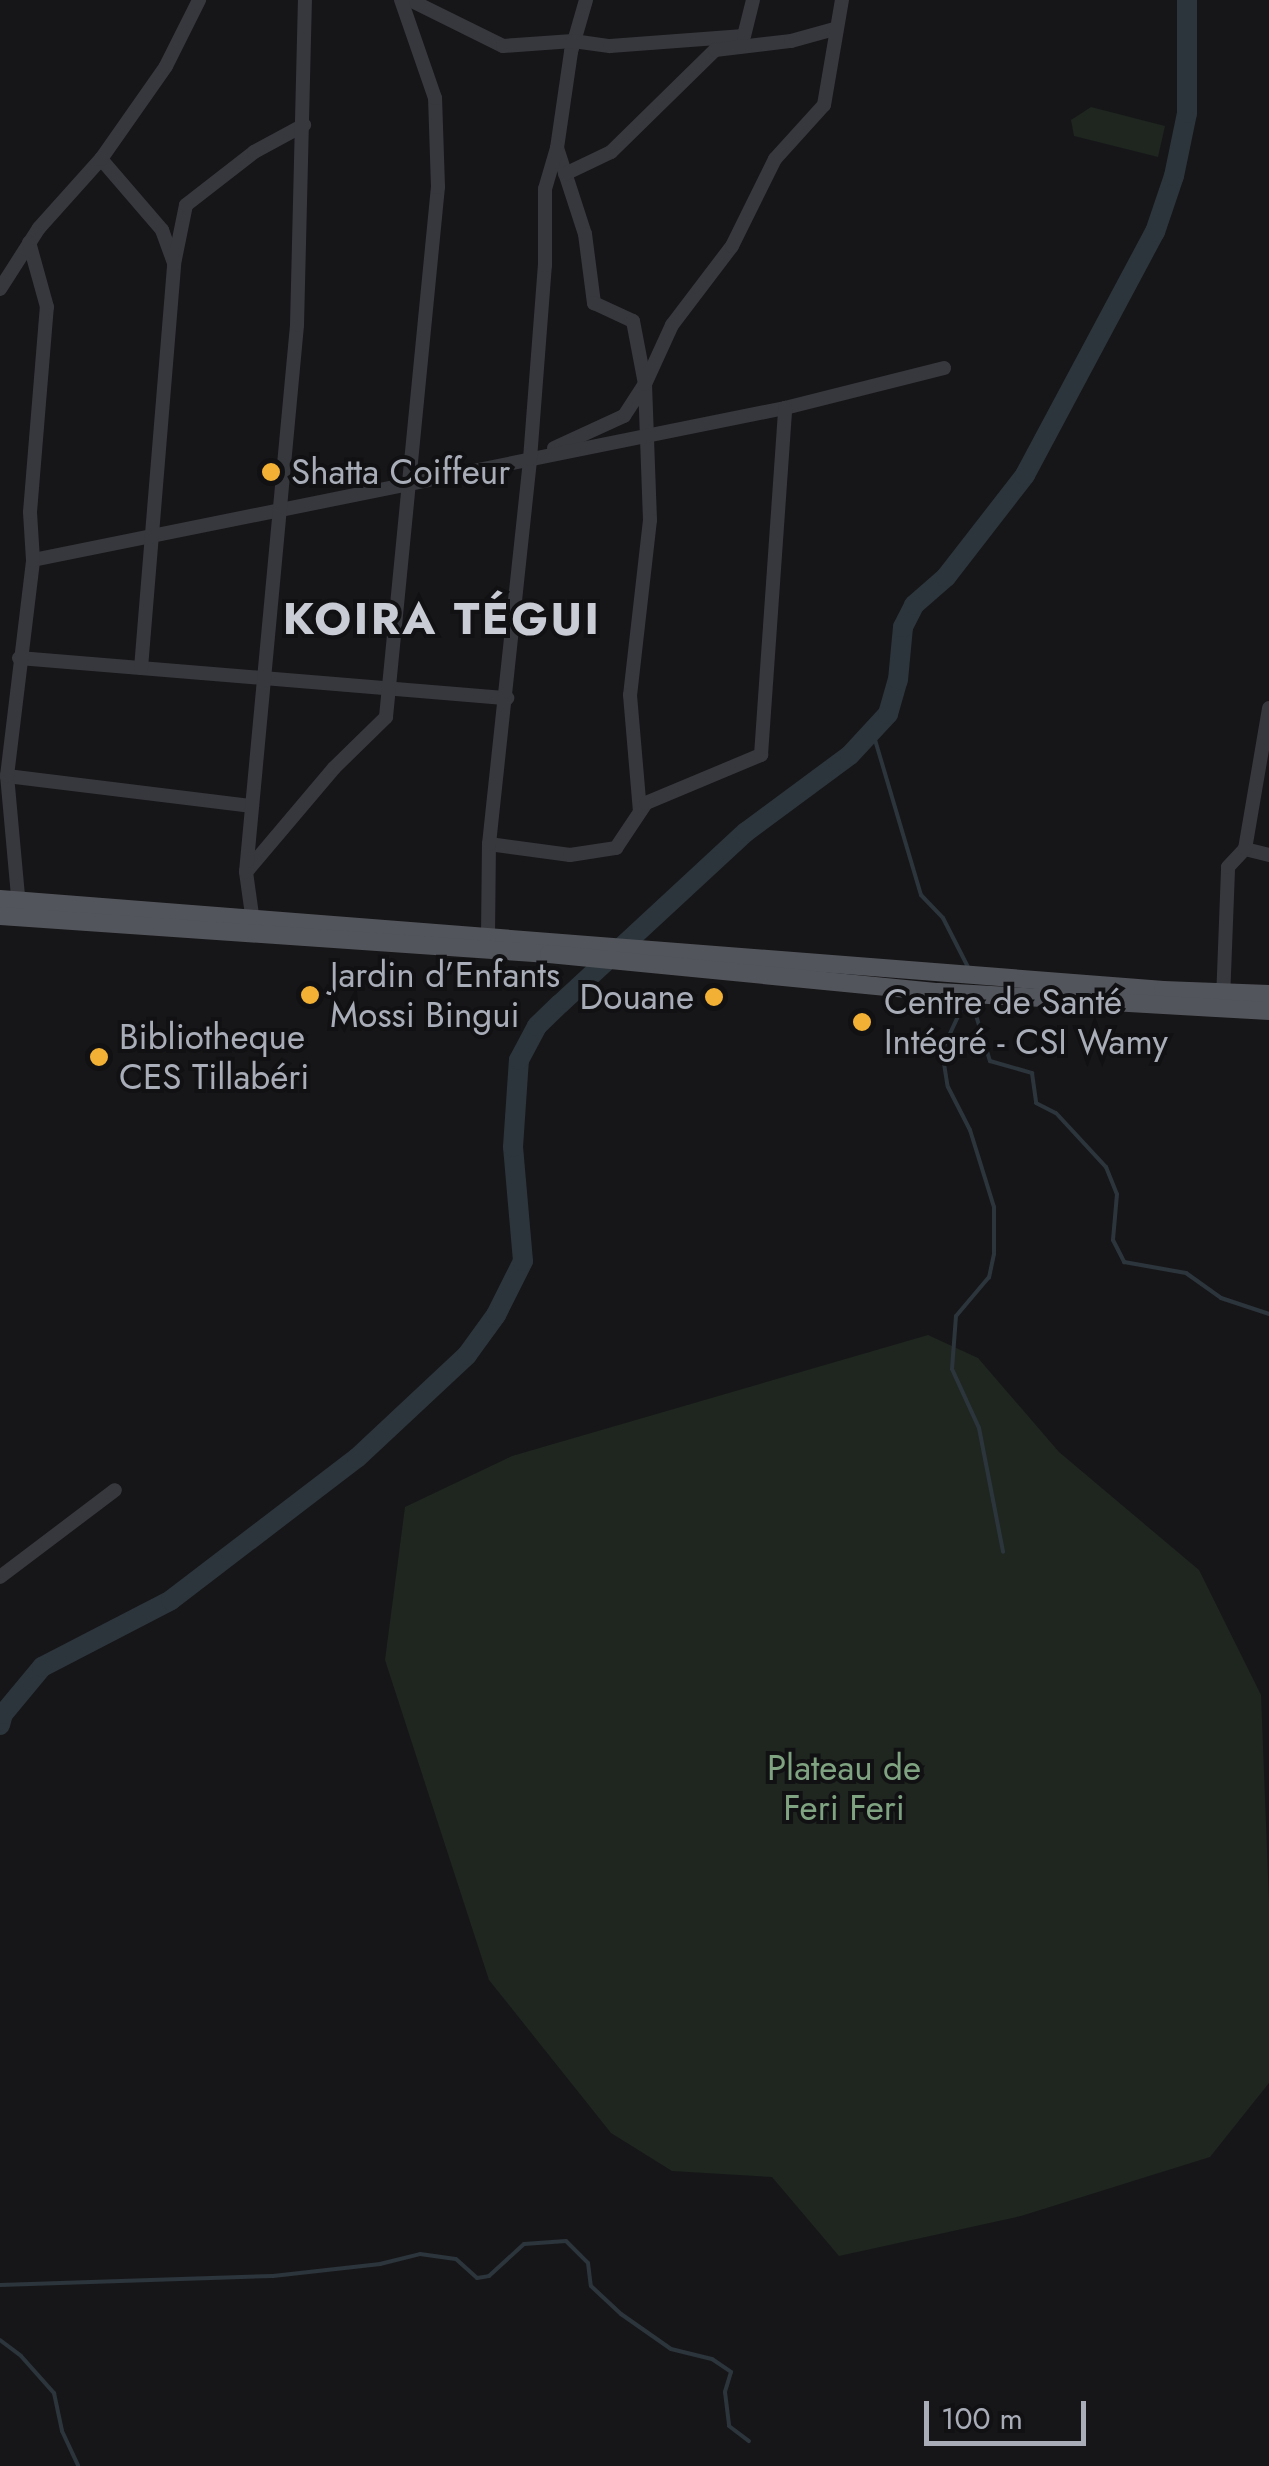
<!DOCTYPE html>
<html>
<head>
<meta charset="utf-8">
<style>
	body { margin:0 }
	#map { position:relative; width:1269px; height:2466px; overflow:hidden; background:#161618; font-family:Jost,sans-serif }
	div>[style] { position:absolute }
	[style*='--x'] { left:calc(var(--x)*1px); top:calc(var(--y)*1px); width:calc(var(--w)*1px); rotate:calc(var(--a)*1deg) }
	.green>* { inset:0; background:#1e261f }
	.stream>* { height:4px; margin:-2px; padding:0 2px; transform-origin:2px; border-radius:2px; background:#2c353c }
	.river>* { height:20px; margin:-10px; padding:0 10px; transform-origin:10px; border-radius:10px; background:#2c353c }
	.minor>* { height:14px; margin:-7px; padding:0 7px; transform-origin:7px; border-radius:7px; background:#37383d }
	.major>* { height:18px; margin:-9px; padding:0 9px; transform-origin:9px; border-radius:9px; background:#53555c }
	.dots>* { width:28px; height:28px; translate:-50% -50%; box-sizing:border-box; border:5px solid #111113; border-radius:50% }
	span { translate:-50% -50%; white-space:nowrap; text-align:center; line-height:1.15; -webkit-text-stroke:8px #111113; paint-order:stroke }
	.poi-label { font-size:35px; color:#a8adb8 }
	.left { translate:0 -50%; text-align:left }
	.right { translate:-100% -50%; text-align:right }
	.park-label { font-size:35px; color:#7fa381 }
	.district-label { font-size:45px; color:#c9ccd4; font-weight:700; letter-spacing:2.5px }
	.scale { position:absolute; left:924px; top:2401px; width:162px; height:45px; box-sizing:border-box; border:5px solid #a8adb8; border-top:0; padding-left:12px; font-size:30px; line-height:35px; white-space:nowrap; color:#a8adb8; -webkit-text-stroke:8px #111113; paint-order:stroke }
</style>
</head>
<body>
<div id="map">
	<div class="green">
		<div style="clip-path:polygon(1091px 107px,1165px 126px,1158px 157px,1074px 136px,1071px 120px)"></div>
		<div style="clip-path:polygon(928px 1335px,978px 1358px,1059px 1452px,1199px 1570px,1261px 1695px,1269px 1901px,1269px 2083px,1210px 2157px,1021px 2216px,839px 2256px,772px 2177px,672px 2171px,611px 2133px,489px 1980px,385px 1660px,405px 1507px,512px 1456px)"></div>
	</div>
	<div class="stream">
		<div style="--x:873;--y:733;--w:169;--a:73.5"></div>
		<div style="--x:921;--y:895;--w:32;--a:46"></div>
		<div style="--x:943;--y:918;--w:55;--a:63"></div>
		<div style="--x:966;--y:999;--w:57;--a:114.8"></div>
		<div style="--x:942;--y:1051;--w:36;--a:81"></div>
		<div style="--x:948;--y:1087;--w:48;--a:62.9"></div>
		<div style="--x:970;--y:1130;--w:81;--a:72.7"></div>
		<div style="--x:994;--y:1207;--w:47;--a:90"></div>
		<div style="--x:994;--y:1254;--w:24;--a:102"></div>
		<div style="--x:989;--y:1277;--w:51;--a:130.2"></div>
		<div style="--x:956;--y:1316;--w:53;--a:94.3"></div>
		<div style="--x:952;--y:1369;--w:65;--a:65.4"></div>
		<div style="--x:979;--y:1428;--w:126;--a:79"></div>
		<div style="--x:971;--y:999;--w:65;--a:73"></div>
		<div style="--x:990;--y:1061;--w:44;--a:15.9"></div>
		<div style="--x:1032;--y:1073;--w:30;--a:82"></div>
		<div style="--x:1036;--y:1103;--w:22;--a:27"></div>
		<div style="--x:1056;--y:1113;--w:74;--a:47.2"></div>
		<div style="--x:1106;--y:1167;--w:29;--a:68"></div>
		<div style="--x:1117;--y:1194;--w:46;--a:95"></div>
		<div style="--x:1113;--y:1240;--w:25;--a:63"></div>
		<div style="--x:1124;--y:1262;--w:63;--a:10.1"></div>
		<div style="--x:1186;--y:1273;--w:43;--a:35.5"></div>
		<div style="--x:1221;--y:1298;--w:51;--a:18.4"></div>
		<div style="--x:0;--y:2285;--w:273;--a:-1.9"></div>
		<div style="--x:273;--y:2276;--w:108;--a:-6.4"></div>
		<div style="--x:380;--y:2264;--w:41;--a:-14"></div>
		<div style="--x:420;--y:2254;--w:36;--a:8"></div>
		<div style="--x:456;--y:2259;--w:28;--a:42"></div>
		<div style="--x:477;--y:2278;--w:12;--a:-9"></div>
		<div style="--x:489;--y:2276;--w:47;--a:-42.4"></div>
		<div style="--x:524;--y:2244;--w:42;--a:-4.1"></div>
		<div style="--x:566;--y:2241;--w:31;--a:45"></div>
		<div style="--x:588;--y:2263;--w:23;--a:83"></div>
		<div style="--x:591;--y:2286;--w:41;--a:43"></div>
		<div style="--x:621;--y:2314;--w:61;--a:35"></div>
		<div style="--x:671;--y:2349;--w:42;--a:13.7"></div>
		<div style="--x:712;--y:2359;--w:23;--a:34"></div>
		<div style="--x:731;--y:2372;--w:21;--a:107"></div>
		<div style="--x:725;--y:2392;--w:34;--a:83"></div>
		<div style="--x:729;--y:2426;--w:25;--a:37"></div>
		<div style="--x:0;--y:2340;--w:26;--a:37"></div>
		<div style="--x:21;--y:2356;--w:50;--a:48.3"></div>
		<div style="--x:54;--y:2393;--w:39;--a:78"></div>
		<div style="--x:62;--y:2431;--w:38;--a:65"></div>
	</div>
	<div class="river">
		<div style="--x:0;--y:1725;--w:11;--a:-75"></div>
		<div style="--x:3;--y:1714;--w:61;--a:-50.3"></div>
		<div style="--x:42;--y:1667;--w:145;--a:-27.4"></div>
		<div style="--x:171;--y:1600;--w:234;--a:-37.4"></div>
		<div style="--x:357;--y:1458;--w:151;--a:-43.1"></div>
		<div style="--x:467;--y:1355;--w:49;--a:-54.1"></div>
		<div style="--x:496;--y:1315;--w:60;--a:-63.4"></div>
		<div style="--x:523;--y:1261;--w:114;--a:-95"></div>
		<div style="--x:513;--y:1147;--w:87;--a:-86.1"></div>
		<div style="--x:519;--y:1060;--w:38;--a:-62"></div>
		<div style="--x:537;--y:1026;--w:32;--a:-44"></div>
		<div style="--x:560;--y:1004;--w:253;--a:-42.8"></div>
		<div style="--x:746;--y:832;--w:129;--a:-36.5"></div>
		<div style="--x:850;--y:755;--w:56;--a:-47.2"></div>
		<div style="--x:888;--y:714;--w:35;--a:-74"></div>
		<div style="--x:898;--y:680;--w:53;--a:-84.6"></div>
		<div style="--x:903;--y:627;--w:25;--a:-63"></div>
		<div style="--x:914;--y:605;--w:43;--a:-41.2"></div>
		<div style="--x:946;--y:577;--w:129;--a:-52.2"></div>
		<div style="--x:1025;--y:475;--w:276;--a:-61.9"></div>
		<div style="--x:1155;--y:232;--w:59;--a:-71.3"></div>
		<div style="--x:1174;--y:176;--w:64;--a:-78.3"></div>
		<div style="--x:1187;--y:113;--w:113;--a:-90"></div>
	</div>
	<div class="minor">
		<div style="--x:586;--y:0;--w:54;--a:106.1"></div>
		<div style="--x:571;--y:52;--w:97;--a:98.3"></div>
		<div style="--x:557;--y:148;--w:90;--a:72"></div>
		<div style="--x:585;--y:234;--w:70;--a:82.6"></div>
		<div style="--x:594;--y:303;--w:43;--a:24.8"></div>
		<div style="--x:633;--y:321;--w:64;--a:79.2"></div>
		<div style="--x:645;--y:384;--w:136;--a:87.9"></div>
		<div style="--x:650;--y:520;--w:176;--a:96.5"></div>
		<div style="--x:630;--y:695;--w:117;--a:85.1"></div>
		<div style="--x:414;--y:2;--w:99;--a:26.3"></div>
		<div style="--x:503;--y:46;--w:70;--a:-4.1"></div>
		<div style="--x:573;--y:41;--w:37;--a:8"></div>
		<div style="--x:610;--y:46;--w:134;--a:-4.3"></div>
		<div style="--x:744;--y:36;--w:37;--a:-76"></div>
		<div style="--x:101;--y:159;--w:94;--a:49.3"></div>
		<div style="--x:162;--y:230;--w:35;--a:70"></div>
		<div style="--x:565;--y:174;--w:51;--a:-25.6"></div>
		<div style="--x:611;--y:152;--w:146;--a:-44.4"></div>
		<div style="--x:715;--y:50;--w:77;--a:-6.8"></div>
		<div style="--x:791;--y:41;--w:45;--a:-15.6"></div>
		<div style="--x:0;--y:289;--w:72;--a:-57.4"></div>
		<div style="--x:39;--y:228;--w:93;--a:-48.1"></div>
		<div style="--x:101;--y:159;--w:113;--a:-55"></div>
		<div style="--x:166;--y:66;--w:74;--a:-63.4"></div>
		<div style="--x:554;--y:448;--w:77;--a:-24.6"></div>
		<div style="--x:624;--y:416;--w:38;--a:-57"></div>
		<div style="--x:645;--y:384;--w:65;--a:-65.4"></div>
		<div style="--x:672;--y:325;--w:99;--a:-52.8"></div>
		<div style="--x:732;--y:246;--w:97;--a:-63.7"></div>
		<div style="--x:775;--y:159;--w:73;--a:-47.8"></div>
		<div style="--x:824;--y:105;--w:107;--a:-80.3"></div>
		<div style="--x:33;--y:560;--w:767;--a:-11.43"></div>
		<div style="--x:785;--y:408;--w:164;--a:-14.1"></div>
		<div style="--x:19;--y:658;--w:490;--a:4.7"></div>
		<div style="--x:141;--y:668;--w:405;--a:-85.3"></div>
		<div style="--x:174;--y:264;--w:60;--a:-78.5"></div>
		<div style="--x:186;--y:205;--w:86;--a:-37.9"></div>
		<div style="--x:254;--y:152;--w:57;--a:-28.4"></div>
		<div style="--x:7;--y:776;--w:247;--a:7"></div>
		<div style="--x:489;--y:844;--w:82;--a:7.7"></div>
		<div style="--x:570;--y:855;--w:47;--a:-8.7"></div>
		<div style="--x:616;--y:848;--w:54;--a:-56.3"></div>
		<div style="--x:646;--y:803;--w:125;--a:-22.7"></div>
		<div style="--x:761;--y:755;--w:348;--a:-86"></div>
		<div style="--x:1245;--y:849;--w:25;--a:14"></div>
		<div style="--x:247;--y:871;--w:135;--a:-49.8"></div>
		<div style="--x:334;--y:768;--w:73;--a:-44.4"></div>
		<div style="--x:386;--y:717;--w:533;--a:-84.4"></div>
		<div style="--x:438;--y:187;--w:89;--a:-91.9"></div>
		<div style="--x:435;--y:98;--w:104;--a:-109.1"></div>
		<div style="--x:19;--y:907;--w:132;--a:-95.2"></div>
		<div style="--x:7;--y:776;--w:218;--a:-83.1"></div>
		<div style="--x:33;--y:560;--w:48;--a:-93.6"></div>
		<div style="--x:30;--y:512;--w:206;--a:-85.3"></div>
		<div style="--x:47;--y:307;--w:67;--a:-105.5"></div>
		<div style="--x:254;--y:929;--w:58;--a:-98"></div>
		<div style="--x:246;--y:872;--w:549;--a:-84.67"></div>
		<div style="--x:297;--y:325;--w:325;--a:-88.6"></div>
		<div style="--x:488;--y:936;--w:92;--a:-89.4"></div>
		<div style="--x:489;--y:844;--w:387;--a:-83.9"></div>
		<div style="--x:530;--y:459;--w:195;--a:-85.6"></div>
		<div style="--x:545;--y:265;--w:76;--a:-90"></div>
		<div style="--x:545;--y:189;--w:43;--a:-73.7"></div>
		<div style="--x:1223;--y:1000;--w:133;--a:-87.8"></div>
		<div style="--x:1228;--y:867;--w:25;--a:-47"></div>
		<div style="--x:1245;--y:849;--w:143;--a:-80.3"></div>
		<div style="--x:0;--y:1577;--w:144;--a:-37.1"></div>
	</div>
	<div class="major">
		<div style="--x:0;--y:899;--w:1167;--a:4.47"></div>
		<div style="--x:1163;--y:990;--w:106;--a:2.2"></div>
		<div style="--x:0;--y:916;--w:550;--a:3.96"></div>
		<div style="--x:549;--y:954;--w:391;--a:5.6"></div>
		<div style="--x:938;--y:992;--w:332;--a:3.3"></div>
	</div>
	<div class="dots">
		<div style="left:271px;top:472px;background:#f2b134"></div>
		<div style="left:310px;top:995px;background:#f2b134"></div>
		<div style="left:714px;top:997px;background:#f2b134"></div>
		<div style="left:862px;top:1022px;background:#f2b134"></div>
		<div style="left:99px;top:1057px;background:#f2b134"></div>
	</div>
	<div class="poi-label">
		<span class="left" style="left:291px;top:472px">Shatta Coiffeur</span>
		<span class="left" style="left:330px;top:995px">Jardin d’Enfants<br>Mossi Bingui</span>
		<span class="right" style="left:694px;top:997px">Douane</span>
		<span class="left" style="left:884px;top:1022px">Centre de Santé<br>Intégré - CSI Wamy</span>
		<span class="left" style="left:119px;top:1057px">Bibliotheque<br>CES Tillabéri</span>
	</div>
	<div class="park-label">
		<span style="left:844px;top:1788px">Plateau de<br>Feri Feri</span>
	</div>
	<div class="district-label">
		<span style="left:442px;top:619px">KOIRA TÉGUI</span>
	</div>
	<div class="scale">100 m</div>
</div>
</body>
</html>
